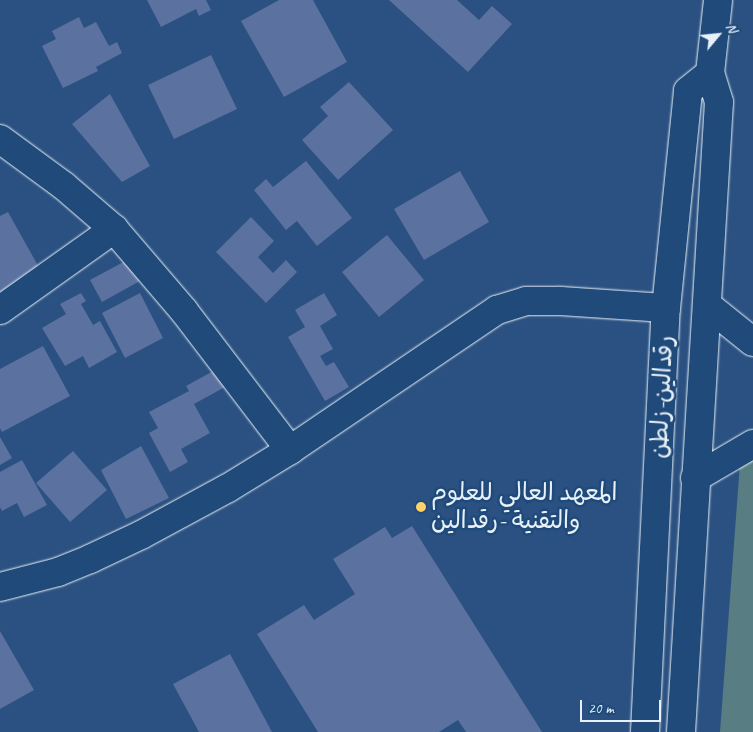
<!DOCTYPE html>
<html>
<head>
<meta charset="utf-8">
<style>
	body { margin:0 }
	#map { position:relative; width:753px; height:732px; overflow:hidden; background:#2a5181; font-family:Caveat,"Playpen Sans Arabic",sans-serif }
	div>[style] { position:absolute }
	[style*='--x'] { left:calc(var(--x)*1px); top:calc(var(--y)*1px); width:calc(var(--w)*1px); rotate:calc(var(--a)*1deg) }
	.green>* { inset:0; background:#587d82 }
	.building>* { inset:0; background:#5b71a0 }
	.roads { filter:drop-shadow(0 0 1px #e8f1f8) drop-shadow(0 0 1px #e8f1f8) }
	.street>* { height:28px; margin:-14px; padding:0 14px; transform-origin:14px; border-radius:14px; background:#1f4a7a }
	.primary>* { height:28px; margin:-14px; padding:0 14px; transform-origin:14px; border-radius:14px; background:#1f4a7a }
	.dots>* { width:14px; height:14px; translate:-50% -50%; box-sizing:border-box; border:2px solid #1f4a7a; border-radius:50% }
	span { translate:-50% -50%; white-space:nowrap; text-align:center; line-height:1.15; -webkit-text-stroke:5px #1f4a7a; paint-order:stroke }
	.street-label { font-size:24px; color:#e8f1f8 }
	.poi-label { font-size:24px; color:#e8f1f8 }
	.left { translate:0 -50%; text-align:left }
	.north { position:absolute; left:693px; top:10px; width:50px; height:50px; -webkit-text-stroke:4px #1f4a7a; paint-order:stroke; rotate:62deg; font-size:14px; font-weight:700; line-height:20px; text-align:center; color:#e8f1f8 }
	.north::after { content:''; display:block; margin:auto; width:18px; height:22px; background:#e8f1f8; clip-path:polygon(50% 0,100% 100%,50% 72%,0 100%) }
	.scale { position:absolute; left:580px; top:700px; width:81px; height:22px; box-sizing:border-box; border:2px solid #e8f1f8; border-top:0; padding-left:6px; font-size:15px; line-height:18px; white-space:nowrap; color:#e8f1f8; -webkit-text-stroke:4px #1f4a7a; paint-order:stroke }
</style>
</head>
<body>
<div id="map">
	<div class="green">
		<div style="clip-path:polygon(753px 458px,753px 732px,720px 732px,740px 463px)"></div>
	</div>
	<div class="building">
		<div style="clip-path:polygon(147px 0,206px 0,211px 10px,199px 16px,196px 9px,161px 27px)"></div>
		<div style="clip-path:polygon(279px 0,313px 0,347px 62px,284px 97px,241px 21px)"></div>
		<div style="clip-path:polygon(389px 0,457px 0,479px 20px,492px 6px,512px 24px,468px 72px)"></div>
		<div style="clip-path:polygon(79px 17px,84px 28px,96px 22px,109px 46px,117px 42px,122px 53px,96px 67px,98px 71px,63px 88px,42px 46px,56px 39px,52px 31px)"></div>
		<div style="clip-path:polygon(211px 55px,237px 109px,174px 139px,148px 85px)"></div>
		<div style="clip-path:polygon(349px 82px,393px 130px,338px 180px,302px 140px,328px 116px,320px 107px)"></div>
		<div style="clip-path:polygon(110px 94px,150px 166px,122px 182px,72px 124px)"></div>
		<div style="clip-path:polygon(306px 161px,352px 218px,317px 246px,297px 221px,286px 230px,254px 190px,266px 179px,273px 187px)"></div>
		<div style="clip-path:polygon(460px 171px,489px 222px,424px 260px,394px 209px)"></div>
		<div style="clip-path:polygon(8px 212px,41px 271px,0 294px,0 216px)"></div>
		<div style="clip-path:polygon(251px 217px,274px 241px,258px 257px,273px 273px,286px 260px,297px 272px,266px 303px,216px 252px)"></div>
		<div style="clip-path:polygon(387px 235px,424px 280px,379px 317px,342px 272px)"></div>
		<div style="clip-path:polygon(129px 259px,140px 281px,102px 302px,90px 280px)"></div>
		<div style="clip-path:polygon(81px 293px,86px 301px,81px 304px,93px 325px,100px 321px,117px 352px,89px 368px,83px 356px,65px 366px,42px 328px,66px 314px,60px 304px)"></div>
		<div style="clip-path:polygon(140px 293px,163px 338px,125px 358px,102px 313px)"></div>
		<div style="clip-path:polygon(324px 293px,337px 315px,320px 326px,333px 349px,320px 356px,326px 366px,334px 362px,349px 387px,325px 401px,288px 337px,305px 327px,295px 310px)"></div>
		<div style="clip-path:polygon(43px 346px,70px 396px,2px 432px,0 428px,0 369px)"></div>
		<div style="clip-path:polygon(215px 370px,225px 387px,194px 404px,210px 433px,181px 449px,188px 462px,170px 472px,149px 433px,158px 428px,149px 412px,189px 391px,186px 386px)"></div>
		<div style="clip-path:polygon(0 437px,12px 458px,0 465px)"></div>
		<div style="clip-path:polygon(141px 446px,169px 498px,126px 519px,101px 470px)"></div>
		<div style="clip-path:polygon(73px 451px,107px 490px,70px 522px,36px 483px)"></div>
		<div style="clip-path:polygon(22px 460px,47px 505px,24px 517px,17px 503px,2px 511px,0 507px,0 472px)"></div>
		<div style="clip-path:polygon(412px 526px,542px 732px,466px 732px,458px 720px,439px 732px,318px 732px,257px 634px,304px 605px,314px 620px,355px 594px,333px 559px,385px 527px,392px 538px)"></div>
		<div style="clip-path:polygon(0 631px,34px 690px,0 709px)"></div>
		<div style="clip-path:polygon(230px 654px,272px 732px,199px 732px,173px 684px)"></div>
	</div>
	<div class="roads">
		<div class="street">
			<div style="--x:0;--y:139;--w:79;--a:36.3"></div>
			<div style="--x:64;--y:186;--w:66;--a:40.7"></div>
			<div style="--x:114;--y:229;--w:108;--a:49.5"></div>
			<div style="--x:184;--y:311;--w:175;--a:52.7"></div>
			<div style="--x:707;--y:305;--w:59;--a:38.8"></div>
			<div style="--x:0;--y:310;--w:140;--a:-35.4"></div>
			<div style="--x:695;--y:478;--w:67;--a:-30.4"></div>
			<div style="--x:0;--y:587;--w:60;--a:-14.5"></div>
			<div style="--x:58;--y:572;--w:35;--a:-22"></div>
			<div style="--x:90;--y:559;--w:56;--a:-25.2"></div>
			<div style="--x:141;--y:535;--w:99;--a:-28.4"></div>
			<div style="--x:228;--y:488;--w:73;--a:-31.5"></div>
			<div style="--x:290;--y:450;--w:250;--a:-34.1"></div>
			<div style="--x:497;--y:310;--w:30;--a:-17"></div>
			<div style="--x:526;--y:301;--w:34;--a:0"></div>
			<div style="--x:560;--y:301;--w:106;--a:3.8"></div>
		</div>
		<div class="primary">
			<div style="--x:645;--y:732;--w:425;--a:-87.2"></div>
			<div style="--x:666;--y:308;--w:218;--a:-84.2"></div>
			<div style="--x:688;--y:91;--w:28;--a:-39"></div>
			<div style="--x:681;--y:732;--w:631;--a:-86.55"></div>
			<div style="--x:719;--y:102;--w:30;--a:-107"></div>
			<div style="--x:710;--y:73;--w:73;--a:-83.7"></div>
		</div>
	</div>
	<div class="dots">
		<div style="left:421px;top:507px;background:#ffd166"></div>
	</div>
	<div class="street-label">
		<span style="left:662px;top:397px;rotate:-87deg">رقدالين-زلطن</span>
	</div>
	<div class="poi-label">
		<span class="left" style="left:431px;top:507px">المعهد العالي للعلوم<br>والتقنية -رقدالين</span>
	</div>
	<div class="north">N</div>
	<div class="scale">20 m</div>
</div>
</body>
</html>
